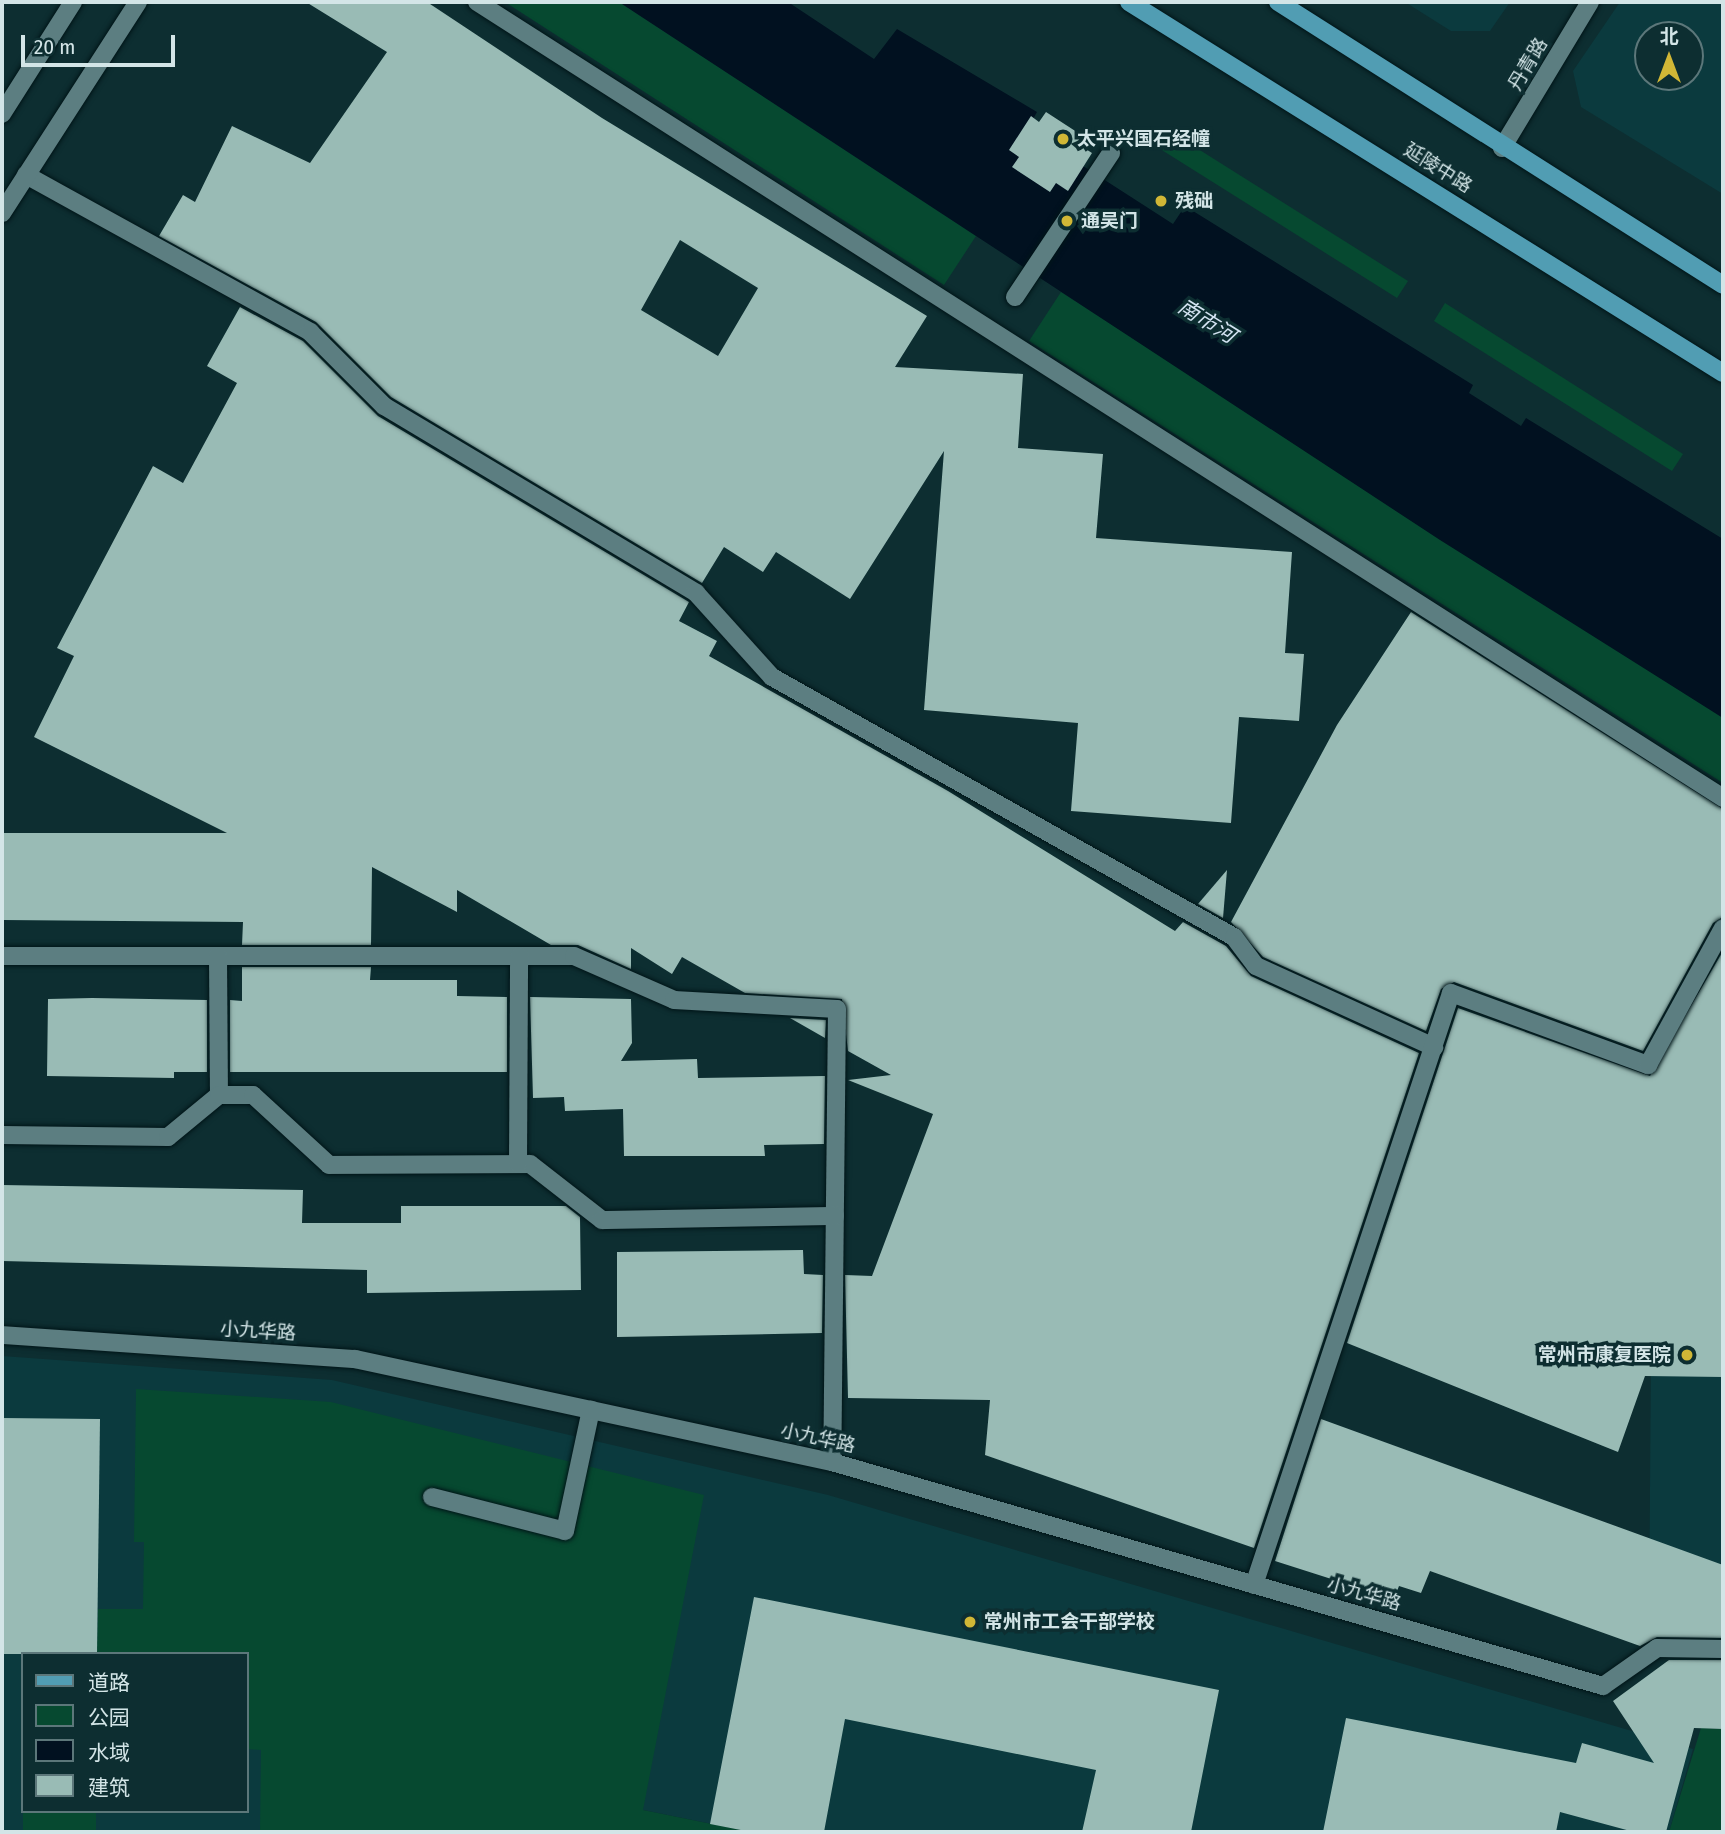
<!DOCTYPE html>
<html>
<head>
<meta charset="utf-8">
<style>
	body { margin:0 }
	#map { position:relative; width:1725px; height:1834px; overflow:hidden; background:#0d2e31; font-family:"Fira Sans Condensed","Noto Sans SC",sans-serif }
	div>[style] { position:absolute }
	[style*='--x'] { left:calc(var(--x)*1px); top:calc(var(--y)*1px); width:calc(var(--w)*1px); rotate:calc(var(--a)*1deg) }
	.built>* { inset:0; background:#0b3a3e }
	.green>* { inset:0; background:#064930 }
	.water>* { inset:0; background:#011120 }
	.building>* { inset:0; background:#99bbb5 }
	.roads { filter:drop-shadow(0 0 2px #001518) drop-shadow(0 0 2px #001518) }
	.service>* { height:18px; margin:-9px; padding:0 9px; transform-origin:9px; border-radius:9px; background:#5c7e81 }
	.pedestrian>* { height:18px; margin:-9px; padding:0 9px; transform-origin:9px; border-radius:9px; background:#5c7e81 }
	.minor>* { height:18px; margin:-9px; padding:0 9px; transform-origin:9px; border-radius:9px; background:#5c7e81 }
	.secondary>* { height:18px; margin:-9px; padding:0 9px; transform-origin:9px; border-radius:9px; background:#5c7e81 }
	.primary>* { height:18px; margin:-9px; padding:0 9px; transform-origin:9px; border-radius:9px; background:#519db3 }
	.dots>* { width:19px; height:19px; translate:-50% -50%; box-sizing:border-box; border:4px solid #0d2e31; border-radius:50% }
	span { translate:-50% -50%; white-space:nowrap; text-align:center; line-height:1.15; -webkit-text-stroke:7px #0d2e31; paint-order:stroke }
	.street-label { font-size:19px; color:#d3e5e7 }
	.poi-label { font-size:19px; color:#d3e5e7; font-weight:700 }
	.left { translate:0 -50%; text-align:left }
	.right { translate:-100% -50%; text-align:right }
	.water-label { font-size:21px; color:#d4e4f2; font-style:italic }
	.frame { position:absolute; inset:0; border:4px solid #d3e5e7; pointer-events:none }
	.legend { position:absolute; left:21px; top:1652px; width:228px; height:161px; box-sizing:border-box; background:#0d2e31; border:2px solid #5c777a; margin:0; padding:9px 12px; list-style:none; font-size:21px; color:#d3e5e7 }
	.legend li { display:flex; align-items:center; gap:14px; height:35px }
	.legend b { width:35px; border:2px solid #5c777a }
	.north { position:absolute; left:1634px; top:21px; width:70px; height:70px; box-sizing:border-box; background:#0d2e31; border:2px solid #5c777a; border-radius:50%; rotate:0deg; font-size:19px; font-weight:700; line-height:28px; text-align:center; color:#d3e5e7 }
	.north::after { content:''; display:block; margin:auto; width:24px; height:32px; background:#d1b736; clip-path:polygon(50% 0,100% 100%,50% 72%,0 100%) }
	.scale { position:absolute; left:21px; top:35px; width:154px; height:32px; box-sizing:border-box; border:4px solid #d3e5e7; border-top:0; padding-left:9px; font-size:21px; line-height:24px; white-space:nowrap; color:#d3e5e7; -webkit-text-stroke:5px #0d2e31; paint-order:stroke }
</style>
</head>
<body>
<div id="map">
	<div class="built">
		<div style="clip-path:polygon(1405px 2px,1510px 2px,1490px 31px,1451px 31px)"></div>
		<div style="clip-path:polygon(evenodd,1620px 2px,1723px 2px,1723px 194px,1581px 107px,1573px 71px,1620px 2px,1648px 35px,1690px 35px,1690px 77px,1648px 77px,1648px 35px)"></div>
		<div style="clip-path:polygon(1723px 949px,1723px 1630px,1649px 1628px,1653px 1081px)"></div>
		<div style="clip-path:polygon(evenodd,2px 1356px,332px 1380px,828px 1495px,1693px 1749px,1669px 1832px,751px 1832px,643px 1810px,638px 1832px,2px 1832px,2px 1356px,23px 1654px,247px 1654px,247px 1811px,23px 1811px,23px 1654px)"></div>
	</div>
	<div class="green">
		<div style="clip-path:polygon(505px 2px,619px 2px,976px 236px,944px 285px)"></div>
		<div style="clip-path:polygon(1168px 130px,1408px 281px,1397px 298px,1157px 147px)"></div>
		<div style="clip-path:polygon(1061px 292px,1723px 718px,1723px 783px,1029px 341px)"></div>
		<div style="clip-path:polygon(1445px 303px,1683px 454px,1672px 471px,1434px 321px)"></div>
		<div style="clip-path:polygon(136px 1389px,331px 1402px,704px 1495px,643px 1810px,751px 1832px,260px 1832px,261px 1750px,247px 1749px,247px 1654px,97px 1654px,98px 1609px,143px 1609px,144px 1542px,134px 1542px)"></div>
		<div style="clip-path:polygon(1701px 1728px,1723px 1729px,1723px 1832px,1669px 1832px)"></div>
		<div style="clip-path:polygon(23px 1811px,96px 1811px,96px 1832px,23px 1832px)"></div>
	</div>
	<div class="water">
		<div style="clip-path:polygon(619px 2px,788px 2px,874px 59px,897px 29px,1037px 112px,1027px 130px,1173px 224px,1185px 206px,1473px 385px,1469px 393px,1521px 426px,1526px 418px,1723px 539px,1723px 718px,1440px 540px)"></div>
	</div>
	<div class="building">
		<div style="clip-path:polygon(evenodd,306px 2px,427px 2px,602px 118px,927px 316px,895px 367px,1023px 374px,1018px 448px,1103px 454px,1096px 538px,1292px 552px,1285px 653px,1304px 654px,1299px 721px,1239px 717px,1231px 823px,1071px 811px,1078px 723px,924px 710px,944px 451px,850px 599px,776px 552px,763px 572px,724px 547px,702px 583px,391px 397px,316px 322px,159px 236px,183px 195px,195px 202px,232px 126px,310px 163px,387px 52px,306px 2px,680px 240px,758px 288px,718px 356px,641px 310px,680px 240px)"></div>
		<div style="clip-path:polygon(1046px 112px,1086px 138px,1081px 146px,1092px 153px,1068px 191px,1056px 183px,1050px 192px,1012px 167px,1019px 157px,1009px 150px,1031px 116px,1039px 122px)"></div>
		<div style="clip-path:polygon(240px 307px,303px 341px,378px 416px,689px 602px,679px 621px,717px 641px,709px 656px,948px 791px,1175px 931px,1183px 922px,1226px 946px,1251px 976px,1419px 1053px,1254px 1548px,985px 1455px,990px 1400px,848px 1398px,845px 1275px,872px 1276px,933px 1114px,848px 1080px,891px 1075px,848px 1051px,842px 999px,745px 993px,682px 957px,672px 974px,631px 948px,631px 969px,578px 945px,551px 945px,457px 890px,457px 912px,372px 867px,371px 945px,242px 945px,243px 922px,2px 920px,2px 833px,227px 833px,34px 737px,74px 656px,57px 648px,153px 466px,183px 483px,237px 383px,207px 366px)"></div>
		<div style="clip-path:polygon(1411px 612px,1723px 809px,1723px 917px,1713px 923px,1643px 1051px,1454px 982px,1441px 989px,1426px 1031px,1263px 957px,1231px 922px,1337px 725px)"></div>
		<div style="clip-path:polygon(1227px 870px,1223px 918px,1198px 904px)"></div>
		<div style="clip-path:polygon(1723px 951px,1723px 1377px,1645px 1376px,1618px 1452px,1347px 1343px,1458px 1008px,1650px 1076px)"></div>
		<div style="clip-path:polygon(242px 967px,371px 967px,370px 980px,457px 980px,457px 996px,507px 997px,507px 1072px,230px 1072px,230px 1000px,242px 1001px)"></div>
		<div style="clip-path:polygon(530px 997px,631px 999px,632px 1043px,621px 1061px,697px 1059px,698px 1078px,825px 1076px,824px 1144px,764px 1145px,765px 1156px,624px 1156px,623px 1109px,565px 1111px,564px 1097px,533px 1098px)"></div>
		<div style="clip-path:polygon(92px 998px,207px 1000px,207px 1072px,174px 1072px,174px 1078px,47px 1076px,48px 999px)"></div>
		<div style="clip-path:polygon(790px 1018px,826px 1020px,825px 1038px)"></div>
		<div style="clip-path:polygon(2px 1185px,303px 1190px,302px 1223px,401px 1223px,401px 1206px,566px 1206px,580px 1217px,581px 1290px,367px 1293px,367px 1270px,2px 1261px)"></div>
		<div style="clip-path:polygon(803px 1250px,804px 1274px,823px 1275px,822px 1333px,617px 1337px,617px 1252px)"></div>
		<div style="clip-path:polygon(2px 1418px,100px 1419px,97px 1654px,2px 1654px)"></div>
		<div style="clip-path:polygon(1321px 1419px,1723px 1565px,1723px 1638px,1657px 1637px,1640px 1646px,1430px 1571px,1421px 1593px,1399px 1586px,1394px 1599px,1275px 1561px)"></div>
		<div style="clip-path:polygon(754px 1597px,1219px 1690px,1191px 1832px,1082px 1832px,1096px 1770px,845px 1719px,824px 1832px,751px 1832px,710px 1824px)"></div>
		<div style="clip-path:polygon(1669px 1660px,1723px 1660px,1723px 1729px,1694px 1728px,1666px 1832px,1634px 1832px,1560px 1812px,1556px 1832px,1323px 1832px,1346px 1718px,1576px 1763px,1582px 1743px,1654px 1763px,1613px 1701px)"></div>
	</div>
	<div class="roads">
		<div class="service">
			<div style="--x:477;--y:2;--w:1479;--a:32.57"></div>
			<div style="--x:26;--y:175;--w:325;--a:28.9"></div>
			<div style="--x:310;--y:332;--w:105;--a:45"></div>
			<div style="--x:384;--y:406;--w:364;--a:30.9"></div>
			<div style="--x:696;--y:593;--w:113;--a:47.9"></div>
			<div style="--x:772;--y:677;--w:530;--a:29.37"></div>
			<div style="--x:1234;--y:937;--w:36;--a:53"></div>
			<div style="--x:1256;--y:966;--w:196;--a:24.5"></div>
			<div style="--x:2;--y:956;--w:572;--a:0"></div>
			<div style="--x:574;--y:956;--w:109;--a:23.7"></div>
			<div style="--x:674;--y:1000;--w:163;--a:3.2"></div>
			<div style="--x:837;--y:1009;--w:453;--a:90.6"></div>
			<div style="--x:218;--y:956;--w:139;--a:89.6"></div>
			<div style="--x:2;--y:1135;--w:166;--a:0.7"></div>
			<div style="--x:168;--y:1137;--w:66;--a:-39.5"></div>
			<div style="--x:219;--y:1095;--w:34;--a:0"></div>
			<div style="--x:253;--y:1095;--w:103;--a:42.6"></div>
			<div style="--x:329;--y:1165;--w:201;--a:-0.3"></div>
			<div style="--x:530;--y:1164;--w:91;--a:37.9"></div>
			<div style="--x:602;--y:1220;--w:233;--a:-1"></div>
			<div style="--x:518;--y:1164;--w:208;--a:-89.7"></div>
			<div style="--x:432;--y:1497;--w:137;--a:14.3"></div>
			<div style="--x:565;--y:1531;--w:124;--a:-77.9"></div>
			<div style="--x:1254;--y:1585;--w:624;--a:-71.59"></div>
			<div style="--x:1451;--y:993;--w:210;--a:20.1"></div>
			<div style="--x:1648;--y:1065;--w:156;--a:-61.3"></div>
			<div style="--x:1603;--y:1686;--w:66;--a:-35.1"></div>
			<div style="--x:1657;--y:1648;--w:66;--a:0.9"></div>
		</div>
		<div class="pedestrian">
			<div style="--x:1015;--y:297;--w:173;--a:-56.3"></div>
		</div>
		<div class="minor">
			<div style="--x:1502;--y:148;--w:170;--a:-58.9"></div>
			<div style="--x:2;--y:1335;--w:354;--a:3.9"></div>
			<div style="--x:355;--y:1359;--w:488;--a:12.2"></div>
			<div style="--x:832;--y:1462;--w:803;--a:16.2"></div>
		</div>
		<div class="secondary">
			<div style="--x:2;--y:114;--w:133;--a:-57.6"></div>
			<div style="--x:2;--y:213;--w:251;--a:-57.2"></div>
		</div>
		<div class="primary">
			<div style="--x:1129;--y:2;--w:700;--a:31.99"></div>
			<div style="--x:1278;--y:2;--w:527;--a:32.45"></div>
		</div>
	</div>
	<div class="dots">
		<div style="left:1063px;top:139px;background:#d1b736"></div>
		<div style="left:1161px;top:201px;background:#d1b736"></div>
		<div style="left:1067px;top:221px;background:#d1b736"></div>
		<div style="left:1687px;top:1355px;background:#d1b736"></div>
		<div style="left:970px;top:1622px;background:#d1b736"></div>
	</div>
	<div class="street-label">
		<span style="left:1528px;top:64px;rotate:-59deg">丹青路</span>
		<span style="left:1438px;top:168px;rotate:32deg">延陵中路</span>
		<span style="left:258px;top:1331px;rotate:4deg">小九华路</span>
		<span style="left:818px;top:1438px;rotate:13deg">小九华路</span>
		<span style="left:1364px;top:1594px;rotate:16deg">小九华路</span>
	</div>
	<div class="poi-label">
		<span class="left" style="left:1077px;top:139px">太平兴国石经幢</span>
		<span class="left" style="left:1175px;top:201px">残础</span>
		<span class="left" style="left:1081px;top:221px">通吴门</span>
		<span class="right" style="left:1671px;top:1355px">常州市康复医院</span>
		<span class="left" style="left:984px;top:1622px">常州市工会干部学校</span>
	</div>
	<div class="water-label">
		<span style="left:1207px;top:321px;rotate:32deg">南市河</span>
	</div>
	<div class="frame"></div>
	<ul class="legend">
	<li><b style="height:9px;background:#519db3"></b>道路</li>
	<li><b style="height:19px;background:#064930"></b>公园</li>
	<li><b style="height:19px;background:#011120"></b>水域</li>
	<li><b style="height:19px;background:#99bbb5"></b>建筑</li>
	</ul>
	<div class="north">北</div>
	<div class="scale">20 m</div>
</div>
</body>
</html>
